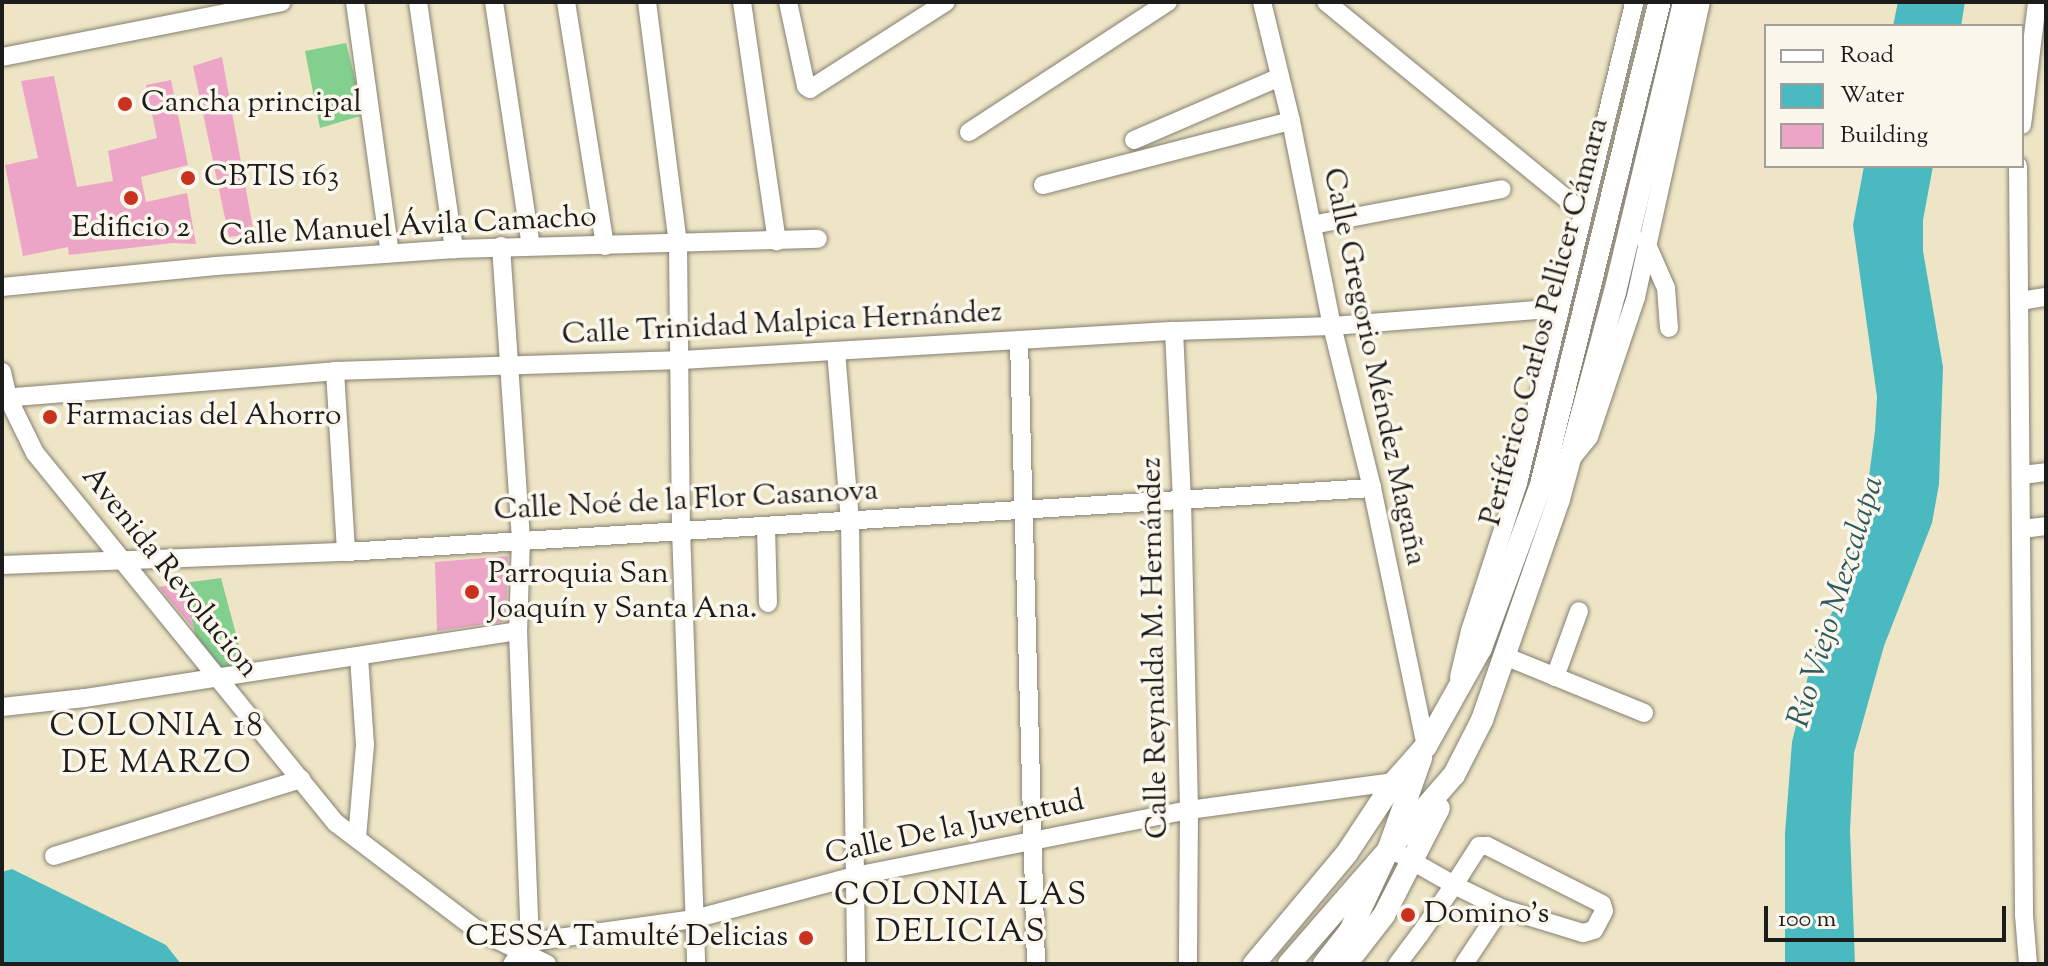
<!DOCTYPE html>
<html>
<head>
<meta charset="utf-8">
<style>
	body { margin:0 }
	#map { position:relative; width:2048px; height:966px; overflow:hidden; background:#eee5c6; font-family:"Sorts Mill Goudy",serif }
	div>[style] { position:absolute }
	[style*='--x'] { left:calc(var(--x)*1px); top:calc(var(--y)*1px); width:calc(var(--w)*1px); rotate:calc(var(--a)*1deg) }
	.green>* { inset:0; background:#83cf8d }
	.water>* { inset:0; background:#4ab9c0 }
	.building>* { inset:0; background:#eda5c7 }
	.roads { filter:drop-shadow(0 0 2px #858071) drop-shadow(0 0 2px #858071) }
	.minor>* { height:18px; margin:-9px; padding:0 9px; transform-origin:9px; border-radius:9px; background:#fff }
	.major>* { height:22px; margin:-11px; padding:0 11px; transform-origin:11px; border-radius:11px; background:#fff }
	.dots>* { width:22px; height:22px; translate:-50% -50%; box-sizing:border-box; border:4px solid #fbf7ec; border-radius:50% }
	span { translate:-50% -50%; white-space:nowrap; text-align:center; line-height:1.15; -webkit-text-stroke:7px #fbf7ec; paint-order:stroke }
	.poi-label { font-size:30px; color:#1c1c1c }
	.left { translate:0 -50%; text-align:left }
	.right { translate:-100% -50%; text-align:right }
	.street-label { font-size:30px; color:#1c1c1c }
	.water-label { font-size:32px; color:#2e5b5e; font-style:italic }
	.neighbourhood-label { font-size:32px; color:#1c1c1c; letter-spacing:2px }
	.frame { position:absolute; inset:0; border:4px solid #1c1c1c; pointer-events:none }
	.legend { position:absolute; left:1764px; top:24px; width:260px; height:144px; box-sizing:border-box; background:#fbf7ec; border:2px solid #a29f99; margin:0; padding:10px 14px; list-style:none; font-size:24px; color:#1c1c1c }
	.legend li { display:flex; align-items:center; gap:16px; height:40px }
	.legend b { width:40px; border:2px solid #a29f99 }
	.scale { position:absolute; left:1764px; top:906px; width:242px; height:36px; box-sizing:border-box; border:4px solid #1c1c1c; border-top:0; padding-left:10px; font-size:24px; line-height:28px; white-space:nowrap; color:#1c1c1c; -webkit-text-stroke:6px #fbf7ec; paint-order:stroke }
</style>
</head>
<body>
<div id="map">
	<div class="green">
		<div style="clip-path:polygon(346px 43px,364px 115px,320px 128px,305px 51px)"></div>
		<div style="clip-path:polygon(221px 578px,245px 668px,225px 672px,197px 642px,183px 583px)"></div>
	</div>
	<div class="water">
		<div style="clip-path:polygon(1898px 2px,1965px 2px,1961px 26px,1893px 26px)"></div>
		<div style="clip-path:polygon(1864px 166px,1933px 166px,1923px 220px,1923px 251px,1943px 367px,1939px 484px,1932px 523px,1884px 646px,1854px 753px,1850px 830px,1855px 964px,1785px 964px,1785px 834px,1792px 742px,1816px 643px,1835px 607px,1863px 522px,1875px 431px,1877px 397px,1853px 225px)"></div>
		<div style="clip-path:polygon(12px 869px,166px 945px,181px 964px,2px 964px,2px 872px)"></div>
	</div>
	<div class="building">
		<div style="clip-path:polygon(222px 57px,254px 234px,229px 237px,193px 66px)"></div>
		<div style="clip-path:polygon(54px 76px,77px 187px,113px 181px,108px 151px,157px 138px,146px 85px,171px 80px,188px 165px,141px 177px,146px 202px,187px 193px,196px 244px,173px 243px,69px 255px,68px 247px,23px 256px,5px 165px,38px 158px,21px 81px)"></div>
		<div style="clip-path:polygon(508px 556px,506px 621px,437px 631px,435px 562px)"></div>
		<div style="clip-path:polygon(183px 583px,194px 629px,159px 587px)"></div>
	</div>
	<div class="roads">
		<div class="minor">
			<div style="--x:355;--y:2;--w:253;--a:82.1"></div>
			<div style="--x:418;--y:2;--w:250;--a:81.7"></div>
			<div style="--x:494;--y:2;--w:247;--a:81.4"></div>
			<div style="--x:566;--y:2;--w:247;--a:80.9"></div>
			<div style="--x:647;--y:2;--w:245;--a:82.7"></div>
			<div style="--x:678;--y:245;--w:284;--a:89.4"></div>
			<div style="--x:681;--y:529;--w:435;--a:88"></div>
			<div style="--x:742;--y:2;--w:242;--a:81.7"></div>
			<div style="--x:788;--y:2;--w:86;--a:77.9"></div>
			<div style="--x:806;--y:86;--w:5;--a:37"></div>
			<div style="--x:810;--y:89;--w:161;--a:-32.6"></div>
			<div style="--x:1262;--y:2;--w:122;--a:76.3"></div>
			<div style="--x:1291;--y:121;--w:209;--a:78.7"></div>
			<div style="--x:1332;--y:326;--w:167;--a:76.1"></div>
			<div style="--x:1372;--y:488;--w:264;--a:78.2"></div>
			<div style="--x:1326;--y:2;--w:332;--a:39.3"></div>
			<div style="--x:2;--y:57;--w:285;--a:-11.1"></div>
			<div style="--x:2022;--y:125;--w:124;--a:-83"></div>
			<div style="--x:969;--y:132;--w:238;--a:-33.2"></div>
			<div style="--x:1134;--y:140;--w:159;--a:-23.3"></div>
			<div style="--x:2018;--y:166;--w:749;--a:89.54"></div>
			<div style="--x:2024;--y:915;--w:49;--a:85.3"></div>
			<div style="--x:1043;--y:185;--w:256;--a:-14.5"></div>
			<div style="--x:1312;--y:225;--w:193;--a:-10.7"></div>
			<div style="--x:1645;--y:240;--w:52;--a:66.4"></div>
			<div style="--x:1666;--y:288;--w:40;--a:85.7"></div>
			<div style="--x:501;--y:246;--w:293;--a:86.1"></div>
			<div style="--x:521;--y:538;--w:93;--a:91.8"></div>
			<div style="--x:518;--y:631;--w:311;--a:87.8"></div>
			<div style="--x:530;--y:942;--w:28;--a:129"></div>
			<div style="--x:2;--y:287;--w:215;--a:-5.6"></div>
			<div style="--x:216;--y:266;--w:239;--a:-4.1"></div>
			<div style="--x:454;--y:249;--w:364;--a:-1.6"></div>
			<div style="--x:2020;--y:301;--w:26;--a:-9"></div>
			<div style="--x:1174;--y:331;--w:169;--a:87.3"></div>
			<div style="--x:1182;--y:500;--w:310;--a:88.7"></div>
			<div style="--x:1189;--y:810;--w:154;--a:90.4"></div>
			<div style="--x:1019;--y:341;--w:623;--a:88.44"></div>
			<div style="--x:836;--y:351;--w:172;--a:85.3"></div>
			<div style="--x:850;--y:522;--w:442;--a:89.2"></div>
			<div style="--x:335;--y:371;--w:181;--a:86.5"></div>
			<div style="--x:2;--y:372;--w:27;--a:77"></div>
			<div style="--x:8;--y:398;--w:61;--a:63.9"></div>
			<div style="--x:35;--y:453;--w:477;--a:50.9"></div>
			<div style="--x:336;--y:823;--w:177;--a:37.2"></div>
			<div style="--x:477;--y:930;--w:78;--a:25.9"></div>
			<div style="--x:2;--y:398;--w:334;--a:-4.6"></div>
			<div style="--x:335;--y:371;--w:347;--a:-1.8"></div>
			<div style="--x:682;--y:360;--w:493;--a:-3.4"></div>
			<div style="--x:1174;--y:331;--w:158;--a:-1.8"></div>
			<div style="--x:1332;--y:326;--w:228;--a:-4.5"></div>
			<div style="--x:1571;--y:459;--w:28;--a:-51"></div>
			<div style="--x:1589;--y:437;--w:148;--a:-71.4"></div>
			<div style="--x:1636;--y:297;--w:302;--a:-77.6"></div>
			<div style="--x:2022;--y:475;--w:24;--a:-7"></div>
			<div style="--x:766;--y:527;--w:76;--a:88.5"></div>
			<div style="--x:2022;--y:529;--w:24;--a:-7"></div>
			<div style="--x:2;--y:565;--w:344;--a:-2.2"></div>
			<div style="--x:346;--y:552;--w:1028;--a:-3.57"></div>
			<div style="--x:1507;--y:657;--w:148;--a:22.2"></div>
			<div style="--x:1459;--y:677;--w:47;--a:-76.6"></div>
			<div style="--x:1470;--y:631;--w:156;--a:-72"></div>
			<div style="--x:1518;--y:483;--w:495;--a:-76.4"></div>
			<div style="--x:1555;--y:677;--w:70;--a:-70"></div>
			<div style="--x:2;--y:707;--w:83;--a:-6.2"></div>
			<div style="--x:85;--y:698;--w:438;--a:-8.8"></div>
			<div style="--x:357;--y:838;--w:93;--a:-85.1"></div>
			<div style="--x:365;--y:745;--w:89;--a:-93.9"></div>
			<div style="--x:1389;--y:848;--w:75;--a:29.6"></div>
			<div style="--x:1454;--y:885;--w:52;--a:26.1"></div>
			<div style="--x:1501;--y:908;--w:86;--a:17"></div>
			<div style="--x:1583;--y:933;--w:11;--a:-15"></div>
			<div style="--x:1594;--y:930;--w:21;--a:-62"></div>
			<div style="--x:1604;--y:911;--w:7;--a:-106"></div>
			<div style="--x:1602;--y:904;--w:129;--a:-153.2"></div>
			<div style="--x:1487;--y:846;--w:8;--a:180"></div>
			<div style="--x:1479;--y:846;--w:46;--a:122.7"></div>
			<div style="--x:1454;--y:885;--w:60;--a:124.8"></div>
			<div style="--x:1420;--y:934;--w:38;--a:127"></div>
			<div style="--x:54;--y:856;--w:259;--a:-17.3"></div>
			<div style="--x:530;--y:942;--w:166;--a:-8"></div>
			<div style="--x:694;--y:919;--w:167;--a:-15"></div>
			<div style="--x:855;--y:876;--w:340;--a:-11.2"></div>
			<div style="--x:1189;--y:810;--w:207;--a:-7.8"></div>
			<div style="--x:1464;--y:964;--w:67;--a:-56.5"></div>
		</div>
		<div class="major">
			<div style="--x:1254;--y:964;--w:145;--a:-50"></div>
			<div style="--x:1347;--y:853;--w:85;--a:-56.5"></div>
			<div style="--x:1394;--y:782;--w:48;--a:-48.4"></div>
			<div style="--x:1426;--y:746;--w:112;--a:-60.7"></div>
			<div style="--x:1481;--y:648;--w:174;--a:-69.8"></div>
			<div style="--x:1541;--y:485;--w:497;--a:-76.2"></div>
			<div style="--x:1289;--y:964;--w:251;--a:-48.9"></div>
			<div style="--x:1454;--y:775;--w:62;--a:-63"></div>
			<div style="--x:1482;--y:720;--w:234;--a:-70.8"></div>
			<div style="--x:1559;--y:499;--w:214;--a:-74.9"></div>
			<div style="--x:1615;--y:292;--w:298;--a:-76.6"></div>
			<div style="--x:1324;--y:964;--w:42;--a:-51.8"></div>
			<div style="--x:1350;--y:931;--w:92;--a:-64.8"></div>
			<div style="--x:1389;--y:848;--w:96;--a:-70.4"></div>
			<div style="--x:1346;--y:964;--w:62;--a:-52.2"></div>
			<div style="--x:1384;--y:915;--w:120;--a:-62.8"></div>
		</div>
	</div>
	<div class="dots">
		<div style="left:125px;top:104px;background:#c8321e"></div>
		<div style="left:188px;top:178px;background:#c8321e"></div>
		<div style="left:131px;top:198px;background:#c8321e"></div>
		<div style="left:50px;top:417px;background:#c8321e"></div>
		<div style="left:472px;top:592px;background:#c8321e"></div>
		<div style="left:1408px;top:915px;background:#c8321e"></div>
		<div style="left:806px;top:938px;background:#c8321e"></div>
	</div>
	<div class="poi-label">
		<span class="left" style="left:141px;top:104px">Cancha principal</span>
		<span class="left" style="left:204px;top:178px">CBTIS 163</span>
		<span style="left:131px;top:229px">Edificio 2</span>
		<span class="left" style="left:66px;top:417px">Farmacias del Ahorro</span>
		<span class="left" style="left:488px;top:592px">Parroquia San<br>Joaquín y Santa Ana.</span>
		<span class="left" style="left:1424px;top:915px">Domino's</span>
		<span class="right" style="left:788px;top:938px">CESSA Tamulté Delicias</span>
	</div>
	<div class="street-label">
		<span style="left:408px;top:228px;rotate:-3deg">Calle Manuel Ávila Camacho</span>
		<span style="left:1546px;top:322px;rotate:-75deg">Periférico Carlos Pellicer Cámara</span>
		<span style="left:782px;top:325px;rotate:-3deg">Calle Trinidad Malpica Hernández</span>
		<span style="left:1373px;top:367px;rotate:78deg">Calle Gregorio Méndez Magaña</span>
		<span style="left:686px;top:502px;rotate:-3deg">Calle Noé de la Flor Casanova</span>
		<span style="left:169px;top:573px;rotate:51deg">Avenida Revolucion</span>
		<span style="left:1156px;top:648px;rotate:-91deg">Calle Reynalda M. Hernández</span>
		<span style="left:955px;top:829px;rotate:-12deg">Calle De la Juventud</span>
	</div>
	<div class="water-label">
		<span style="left:1837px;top:602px;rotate:-73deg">Río Viejo Mezcalapa</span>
	</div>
	<div class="neighbourhood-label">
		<span style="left:157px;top:746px">COLONIA 18<br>DE MARZO</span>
		<span style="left:961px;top:915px">COLONIA LAS<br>DELICIAS</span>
	</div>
	<div class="frame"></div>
	<ul class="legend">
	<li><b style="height:10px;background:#fff"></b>Road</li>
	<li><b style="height:22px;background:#4ab9c0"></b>Water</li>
	<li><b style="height:22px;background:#eda5c7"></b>Building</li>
	</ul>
	<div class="scale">100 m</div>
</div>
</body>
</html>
